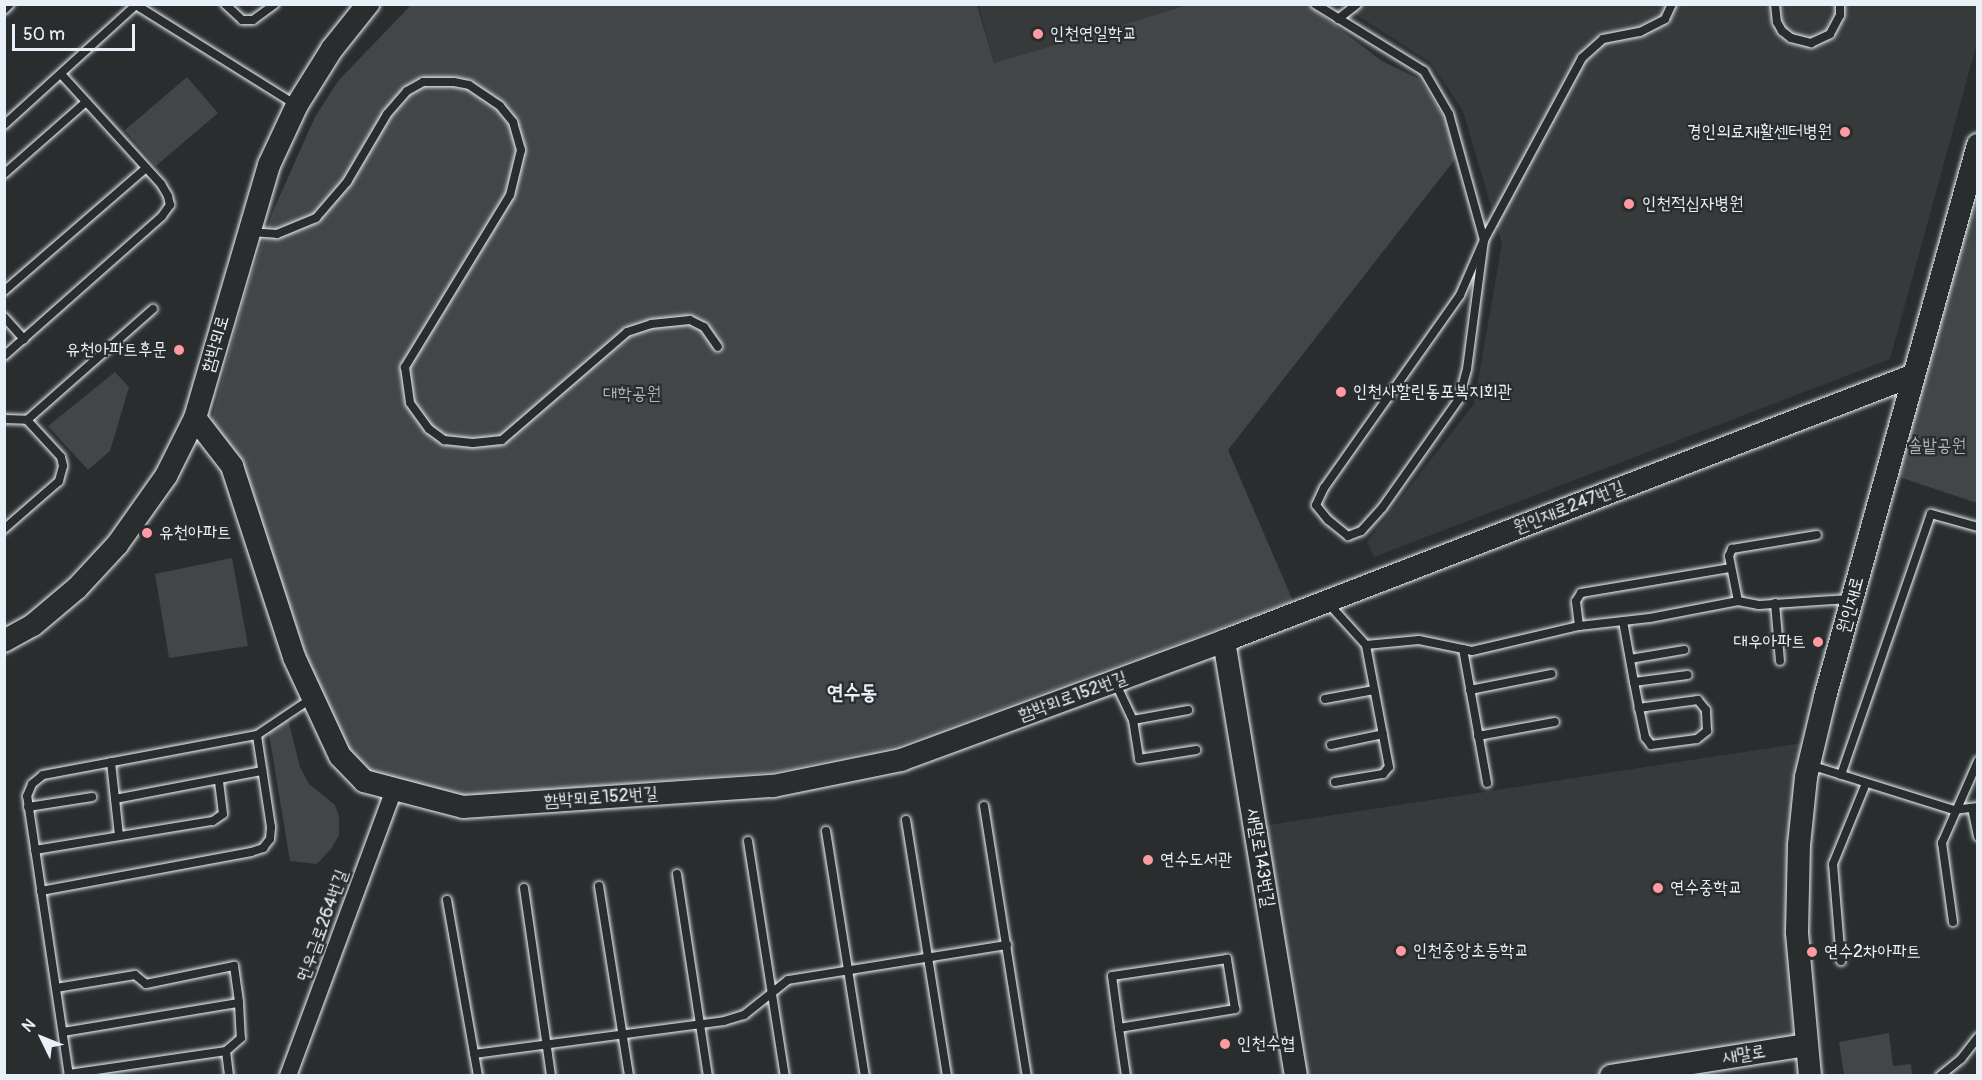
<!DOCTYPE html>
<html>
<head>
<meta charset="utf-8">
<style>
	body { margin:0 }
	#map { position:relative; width:1982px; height:1080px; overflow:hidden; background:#2a2d2e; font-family:Pangolin,"Poor Story",sans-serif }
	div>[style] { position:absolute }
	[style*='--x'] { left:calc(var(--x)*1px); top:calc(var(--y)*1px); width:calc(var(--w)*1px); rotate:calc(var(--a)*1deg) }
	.built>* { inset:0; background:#363a3b }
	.green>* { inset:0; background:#424648 }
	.roads { filter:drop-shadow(0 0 2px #e8f1f8) drop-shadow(0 0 2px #e8f1f8) }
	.lane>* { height:8px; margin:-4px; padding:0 4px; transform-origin:4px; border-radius:4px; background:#2a2d2e }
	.street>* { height:16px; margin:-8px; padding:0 8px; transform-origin:8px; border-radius:8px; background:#2a2d2e }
	.secondary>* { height:22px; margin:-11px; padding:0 11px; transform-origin:11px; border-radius:11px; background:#2a2d2e }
	.dots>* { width:16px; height:16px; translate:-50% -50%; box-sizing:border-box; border:3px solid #2a2d2e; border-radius:50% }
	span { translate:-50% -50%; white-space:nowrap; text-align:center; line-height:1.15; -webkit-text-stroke:4.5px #2a2d2e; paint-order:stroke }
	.poi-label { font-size:18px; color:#e8f1f8 }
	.left { translate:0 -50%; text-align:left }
	.right { translate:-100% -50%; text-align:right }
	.street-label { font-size:18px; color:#e8f1f8 }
	.park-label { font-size:18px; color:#aeb5ba }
	.quarter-label { font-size:21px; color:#e8f1f8; font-weight:700 }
	.frame { position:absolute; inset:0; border:6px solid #e8f1f8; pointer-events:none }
	.north { position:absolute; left:12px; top:1008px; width:60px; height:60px; -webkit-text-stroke:4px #2a2d2e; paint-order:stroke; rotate:313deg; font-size:16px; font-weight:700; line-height:24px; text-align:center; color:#e8f1f8 }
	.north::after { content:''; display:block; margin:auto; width:21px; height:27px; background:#e8f1f8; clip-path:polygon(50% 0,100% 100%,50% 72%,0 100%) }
	.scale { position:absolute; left:12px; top:24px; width:123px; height:27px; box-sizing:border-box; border:3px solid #e8f1f8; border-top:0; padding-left:8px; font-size:18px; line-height:21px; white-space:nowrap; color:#e8f1f8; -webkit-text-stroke:4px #2a2d2e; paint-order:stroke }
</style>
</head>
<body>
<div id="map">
	<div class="built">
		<div style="clip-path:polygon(978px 4px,1188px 5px,994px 63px)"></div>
		<div style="clip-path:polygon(1339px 4px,1977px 5px,1977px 43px,1890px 359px,1374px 557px,1367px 542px,1474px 404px,1502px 244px,1463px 111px,1430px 62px)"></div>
		<div style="clip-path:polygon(1815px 741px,1806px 777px,1806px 1045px,1611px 1075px,1296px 1075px,1255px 827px)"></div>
	</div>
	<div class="green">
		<div style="clip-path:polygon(411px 5px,977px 5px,994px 63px,1188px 5px,1308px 5px,1382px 61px,1419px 79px,1445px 118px,1456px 158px,1228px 450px,1293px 601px,897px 746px,773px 772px,464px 797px,370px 772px,346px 749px,319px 694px,239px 455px,211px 422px,244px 297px,273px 211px,315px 117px,338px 81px)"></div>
		<div style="clip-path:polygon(187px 77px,218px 113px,156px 166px,125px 130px)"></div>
		<div style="clip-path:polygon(1977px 179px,1977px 503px,1887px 473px)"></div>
		<div style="clip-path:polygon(115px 372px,129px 387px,110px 451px,88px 470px,48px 426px)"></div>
		<div style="clip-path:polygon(232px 558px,248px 646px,169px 658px,155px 574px)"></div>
		<div style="clip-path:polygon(287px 715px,300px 767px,309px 784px,335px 805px,339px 816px,339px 835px,331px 849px,317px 864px,290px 861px,268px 728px)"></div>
		<div style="clip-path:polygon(1889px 1033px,1893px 1066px,1911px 1064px,1912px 1075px,1844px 1075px,1839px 1042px)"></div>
	</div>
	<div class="roads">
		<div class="lane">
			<div style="--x:225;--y:4;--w:23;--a:43"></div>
			<div style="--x:242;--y:20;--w:11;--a:0"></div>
			<div style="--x:253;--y:20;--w:27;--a:-36"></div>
			<div style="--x:1315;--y:4;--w:128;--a:31.6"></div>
			<div style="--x:1424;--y:71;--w:50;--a:59.8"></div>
			<div style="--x:1449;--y:114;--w:131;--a:74.5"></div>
			<div style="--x:1484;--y:240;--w:207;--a:-61.7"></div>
			<div style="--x:1582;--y:58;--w:28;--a:-42"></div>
			<div style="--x:1603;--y:39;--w:38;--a:-11"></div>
			<div style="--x:1640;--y:32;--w:28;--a:-27"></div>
			<div style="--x:1665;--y:19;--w:17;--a:-65"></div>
			<div style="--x:1775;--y:4;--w:18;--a:84"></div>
			<div style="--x:1777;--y:22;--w:10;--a:61"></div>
			<div style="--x:1782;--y:31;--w:11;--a:38"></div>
			<div style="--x:1791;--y:38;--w:21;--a:14"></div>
			<div style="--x:1811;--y:43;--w:21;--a:-25"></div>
			<div style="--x:1830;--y:34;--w:21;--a:-62"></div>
			<div style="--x:1840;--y:15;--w:11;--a:-90"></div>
			<div style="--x:136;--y:5;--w:189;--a:32"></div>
			<div style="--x:4;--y:10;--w:8;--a:-45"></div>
			<div style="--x:1338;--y:19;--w:24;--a:-38"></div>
			<div style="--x:4;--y:125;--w:180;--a:-42.3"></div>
			<div style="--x:4;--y:174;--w:109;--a:-41.3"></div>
			<div style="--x:250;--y:232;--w:27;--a:4"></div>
			<div style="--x:277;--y:234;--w:42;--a:-22.3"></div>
			<div style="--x:316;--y:218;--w:48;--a:-49.3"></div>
			<div style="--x:347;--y:182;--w:79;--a:-59.5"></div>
			<div style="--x:387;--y:114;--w:30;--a:-49"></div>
			<div style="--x:407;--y:91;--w:18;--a:-29"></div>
			<div style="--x:423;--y:82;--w:31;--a:0"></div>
			<div style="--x:454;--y:82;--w:15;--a:11"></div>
			<div style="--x:469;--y:85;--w:37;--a:34"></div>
			<div style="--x:500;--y:106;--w:21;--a:51"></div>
			<div style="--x:513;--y:122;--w:29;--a:74"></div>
			<div style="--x:521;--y:150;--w:46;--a:103.7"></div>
			<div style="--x:510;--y:195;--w:202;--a:121.4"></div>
			<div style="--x:405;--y:367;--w:36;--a:82"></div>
			<div style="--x:410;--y:403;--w:32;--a:54"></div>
			<div style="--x:429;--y:429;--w:19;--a:36"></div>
			<div style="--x:444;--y:440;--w:29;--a:6"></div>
			<div style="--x:473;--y:443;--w:29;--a:-6"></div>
			<div style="--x:502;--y:440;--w:165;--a:-40.8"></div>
			<div style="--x:627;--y:332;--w:25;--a:-18"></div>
			<div style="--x:651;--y:324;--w:39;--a:-6"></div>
			<div style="--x:690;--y:320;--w:16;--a:27"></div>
			<div style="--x:704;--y:327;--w:24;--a:55"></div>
			<div style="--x:1484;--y:240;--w:130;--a:97.5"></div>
			<div style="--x:1467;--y:369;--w:31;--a:105"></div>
			<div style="--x:1459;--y:399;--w:133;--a:125.2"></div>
			<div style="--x:1382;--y:508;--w:31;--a:132"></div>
			<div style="--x:1361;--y:531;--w:14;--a:159"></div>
			<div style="--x:1348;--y:536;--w:26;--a:-141"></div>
			<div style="--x:1328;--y:520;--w:19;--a:-129"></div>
			<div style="--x:1316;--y:505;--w:19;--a:-65"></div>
			<div style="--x:1324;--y:488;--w:236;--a:-54.8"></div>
			<div style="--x:1460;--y:295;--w:60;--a:-66.4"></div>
			<div style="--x:4;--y:291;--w:188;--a:-40.9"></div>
			<div style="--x:4;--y:317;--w:30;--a:48"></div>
			<div style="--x:4;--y:356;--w:211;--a:-41.5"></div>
			<div style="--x:162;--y:216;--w:14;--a:-54"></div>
			<div style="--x:170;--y:205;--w:9;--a:-103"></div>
			<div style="--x:168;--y:196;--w:14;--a:-120"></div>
			<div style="--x:161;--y:184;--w:149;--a:-132.3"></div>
			<div style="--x:4;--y:419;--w:23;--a:2"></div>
			<div style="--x:27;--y:420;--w:50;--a:47.4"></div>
			<div style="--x:61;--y:457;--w:9;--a:77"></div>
			<div style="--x:63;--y:466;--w:16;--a:105"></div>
			<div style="--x:59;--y:481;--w:73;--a:138.9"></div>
			<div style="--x:27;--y:420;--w:168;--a:-41.4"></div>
			<div style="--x:1738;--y:601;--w:46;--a:-101.3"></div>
			<div style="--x:1729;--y:556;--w:8;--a:-67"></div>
			<div style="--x:1732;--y:549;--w:86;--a:-9.4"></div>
			<div style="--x:1327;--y:602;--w:58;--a:47.8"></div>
			<div style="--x:1366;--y:645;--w:53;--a:-5.4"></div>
			<div style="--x:1419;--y:640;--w:54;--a:11.7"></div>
			<div style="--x:1472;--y:651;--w:110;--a:-13.2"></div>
			<div style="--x:1579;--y:626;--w:71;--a:-6.4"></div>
			<div style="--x:1650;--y:618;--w:90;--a:-10.9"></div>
			<div style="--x:1738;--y:601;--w:21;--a:11"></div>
			<div style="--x:1759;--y:605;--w:90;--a:-3.8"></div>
			<div style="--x:1775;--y:603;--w:58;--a:85.1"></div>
			<div style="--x:1623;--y:621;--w:62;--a:79.8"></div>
			<div style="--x:1634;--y:682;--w:26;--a:79"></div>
			<div style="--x:1639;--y:708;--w:30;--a:78"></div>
			<div style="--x:1645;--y:737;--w:10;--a:53"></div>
			<div style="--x:1651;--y:745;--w:46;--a:-7.4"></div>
			<div style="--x:1697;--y:739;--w:13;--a:-39"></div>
			<div style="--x:1707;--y:731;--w:21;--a:-93"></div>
			<div style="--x:1706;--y:710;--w:13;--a:-129"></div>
			<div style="--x:1698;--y:700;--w:60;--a:172.3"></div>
			<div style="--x:1579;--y:626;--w:25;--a:-97"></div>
			<div style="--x:1576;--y:601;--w:9;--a:-58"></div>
			<div style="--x:1581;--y:593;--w:152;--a:-9.5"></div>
			<div style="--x:1463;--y:649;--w:136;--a:79.8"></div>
			<div style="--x:1630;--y:659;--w:55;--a:-9.5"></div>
			<div style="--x:1115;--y:682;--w:42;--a:64.7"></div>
			<div style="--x:1133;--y:720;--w:39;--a:81"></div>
			<div style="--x:1139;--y:759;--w:58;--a:-9"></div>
			<div style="--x:1634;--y:682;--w:54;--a:-7.4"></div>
			<div style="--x:1470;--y:690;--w:83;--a:-11.2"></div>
			<div style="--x:1325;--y:699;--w:50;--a:-10.4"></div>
			<div style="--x:1133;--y:720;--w:56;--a:-10.3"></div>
			<div style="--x:1478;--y:736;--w:78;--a:-10.3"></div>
			<div style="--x:1331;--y:745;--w:53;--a:-11.9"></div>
			<div style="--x:111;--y:762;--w:74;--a:83.8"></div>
			<div style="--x:1810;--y:765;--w:151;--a:17.4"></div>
			<div style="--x:1954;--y:810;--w:24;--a:-7"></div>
			<div style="--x:1841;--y:775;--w:276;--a:-71"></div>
			<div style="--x:1931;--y:514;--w:49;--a:15.5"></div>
			<div style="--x:1335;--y:782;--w:49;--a:-9.5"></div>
			<div style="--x:1383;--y:774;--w:9;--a:-49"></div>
			<div style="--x:1389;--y:767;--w:124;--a:-100.7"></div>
			<div style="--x:115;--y:799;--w:150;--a:-10.8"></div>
			<div style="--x:984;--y:806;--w:273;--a:81"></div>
			<div style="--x:28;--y:807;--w:65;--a:-8.9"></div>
			<div style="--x:1972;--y:808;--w:29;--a:78"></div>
			<div style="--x:906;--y:820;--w:259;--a:80.9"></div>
			<div style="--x:826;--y:831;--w:248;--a:81"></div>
			<div style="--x:748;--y:841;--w:238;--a:81.1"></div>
			<div style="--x:35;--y:850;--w:180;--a:-9.3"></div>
			<div style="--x:213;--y:821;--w:12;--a:-35"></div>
			<div style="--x:223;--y:814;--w:34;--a:-97"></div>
			<div style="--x:677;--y:874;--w:204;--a:81.3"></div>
			<div style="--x:599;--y:886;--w:192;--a:81"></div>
			<div style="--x:524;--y:888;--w:190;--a:81.8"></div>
			<div style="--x:41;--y:891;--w:214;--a:-10.5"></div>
			<div style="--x:251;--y:852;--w:13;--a:-18"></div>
			<div style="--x:263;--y:848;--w:11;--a:-52"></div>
			<div style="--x:270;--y:839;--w:12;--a:-85"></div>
			<div style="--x:271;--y:827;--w:93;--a:-98.7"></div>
			<div style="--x:447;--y:900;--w:179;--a:80"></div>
			<div style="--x:1953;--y:922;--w:80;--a:-97.9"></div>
			<div style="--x:1942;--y:843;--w:90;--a:-66.3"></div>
			<div style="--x:1841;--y:961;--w:97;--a:-94.7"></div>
			<div style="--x:1833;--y:864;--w:87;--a:-67.8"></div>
			<div style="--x:56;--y:988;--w:80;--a:-9.3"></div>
			<div style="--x:135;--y:975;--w:14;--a:39"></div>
			<div style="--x:146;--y:984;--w:90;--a:-11.6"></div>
			<div style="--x:234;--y:966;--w:37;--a:82"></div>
			<div style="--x:239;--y:1003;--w:35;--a:87"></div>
			<div style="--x:241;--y:1038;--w:20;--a:139"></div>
			<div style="--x:226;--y:1051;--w:159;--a:171.7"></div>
			<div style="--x:1119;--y:1028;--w:118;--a:-9.3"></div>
			<div style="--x:1235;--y:1009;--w:51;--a:-99.1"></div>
			<div style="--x:1227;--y:959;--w:116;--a:171.6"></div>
			<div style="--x:1112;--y:976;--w:52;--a:82.3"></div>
			<div style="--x:1119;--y:1028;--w:49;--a:81.7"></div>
			<div style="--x:63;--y:1032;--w:178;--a:-9.4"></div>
			<div style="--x:226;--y:1051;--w:25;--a:83"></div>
			<div style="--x:474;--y:1054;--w:252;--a:-7.5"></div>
			<div style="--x:724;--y:1021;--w:21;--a:-17"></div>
			<div style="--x:744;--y:1015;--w:56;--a:-38.5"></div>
			<div style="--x:788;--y:980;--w:222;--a:-9.1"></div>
			<div style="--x:69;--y:1076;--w:283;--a:-98.5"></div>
			<div style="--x:27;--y:796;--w:13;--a:-67"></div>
			<div style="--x:32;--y:784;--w:14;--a:-39"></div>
			<div style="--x:43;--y:775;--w:218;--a:-10.6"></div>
			<div style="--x:257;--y:735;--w:66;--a:-33.9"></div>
			<div style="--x:1940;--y:1076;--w:27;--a:-39"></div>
			<div style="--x:1961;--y:1059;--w:28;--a:-52"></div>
		</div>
		<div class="street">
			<div style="--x:288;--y:1076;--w:305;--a:-69.7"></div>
		</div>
		<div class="secondary">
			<div style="--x:195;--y:418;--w:61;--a:52.4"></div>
			<div style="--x:232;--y:466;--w:201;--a:72"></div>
			<div style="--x:294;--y:657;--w:109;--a:65.1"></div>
			<div style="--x:340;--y:756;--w:35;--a:46"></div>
			<div style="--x:364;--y:781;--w:102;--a:14.7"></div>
			<div style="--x:463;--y:807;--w:311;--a:-3.9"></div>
			<div style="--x:773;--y:786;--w:131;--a:-11.5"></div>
			<div style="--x:901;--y:760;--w:344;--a:-20.2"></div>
			<div style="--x:1224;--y:641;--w:739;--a:-21.08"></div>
			<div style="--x:4;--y:641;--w:33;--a:-29"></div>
			<div style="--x:33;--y:625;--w:57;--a:-40.1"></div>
			<div style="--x:77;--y:588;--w:59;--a:-47.1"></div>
			<div style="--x:117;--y:545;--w:85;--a:-54.6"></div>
			<div style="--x:166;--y:476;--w:65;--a:-63.4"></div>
			<div style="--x:195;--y:418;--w:264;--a:-73.7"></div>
			<div style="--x:269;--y:165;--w:66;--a:-65"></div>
			<div style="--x:297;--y:105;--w:66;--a:-58"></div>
			<div style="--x:332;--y:49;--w:58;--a:-51.3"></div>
			<div style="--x:1224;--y:641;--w:441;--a:80.6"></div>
			<div style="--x:1611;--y:1076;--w:197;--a:-9"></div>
			<div style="--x:1810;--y:1076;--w:145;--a:-95.2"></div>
			<div style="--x:1797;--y:932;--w:87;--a:-88.7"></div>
			<div style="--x:1799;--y:845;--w:68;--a:-84.1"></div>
			<div style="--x:1806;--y:777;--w:82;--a:-76.6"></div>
			<div style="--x:1825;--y:697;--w:573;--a:-74.51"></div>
		</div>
	</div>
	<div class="dots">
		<div style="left:1038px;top:34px;background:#ff9aa2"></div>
		<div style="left:1845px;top:132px;background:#ff9aa2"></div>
		<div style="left:1629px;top:204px;background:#ff9aa2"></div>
		<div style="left:179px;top:350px;background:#ff9aa2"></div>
		<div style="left:1341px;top:392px;background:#ff9aa2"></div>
		<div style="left:147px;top:533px;background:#ff9aa2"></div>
		<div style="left:1818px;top:642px;background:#ff9aa2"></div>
		<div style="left:1148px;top:860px;background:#ff9aa2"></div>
		<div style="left:1658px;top:888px;background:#ff9aa2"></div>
		<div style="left:1401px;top:951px;background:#ff9aa2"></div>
		<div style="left:1812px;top:952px;background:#ff9aa2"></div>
		<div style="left:1225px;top:1044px;background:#ff9aa2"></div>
	</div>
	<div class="poi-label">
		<span class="left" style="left:1050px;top:34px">인천연일학교</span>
		<span class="right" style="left:1832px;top:132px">경인의료재활센터병원</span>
		<span class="left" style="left:1642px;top:204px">인천적십자병원</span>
		<span class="right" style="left:167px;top:350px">유천아파트후문</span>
		<span class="left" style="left:1353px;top:392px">인천사할린동포복지회관</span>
		<span class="left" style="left:159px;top:533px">유천아파트</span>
		<span class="right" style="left:1806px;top:642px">대우아파트</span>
		<span class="left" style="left:1160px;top:860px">연수도서관</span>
		<span class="left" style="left:1670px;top:888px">연수중학교</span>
		<span class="left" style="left:1413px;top:951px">인천중앙초등학교</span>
		<span class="left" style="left:1824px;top:952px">연수2차아파트</span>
		<span class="left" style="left:1237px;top:1044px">인천수협</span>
	</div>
	<div class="street-label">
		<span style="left:216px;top:344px;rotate:-74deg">함박뫼로</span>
		<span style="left:1569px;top:508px;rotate:-21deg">원인재로247번길</span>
		<span style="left:1851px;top:605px;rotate:-75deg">원인재로</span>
		<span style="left:1073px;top:697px;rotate:-20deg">함박뫼로152번길</span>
		<span style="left:601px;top:798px;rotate:-4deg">함박뫼로152번길</span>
		<span style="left:1260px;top:858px;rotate:81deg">새말로143번길</span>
		<span style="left:323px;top:926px;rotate:-70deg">먼우금로264번길</span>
		<span style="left:1744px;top:1055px;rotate:-9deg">새말로</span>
	</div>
	<div class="park-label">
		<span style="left:632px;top:394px">대학공원</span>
		<span style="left:1937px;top:446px">솔밭공원</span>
	</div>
	<div class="quarter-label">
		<span style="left:852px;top:693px">연수동</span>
	</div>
	<div class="frame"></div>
	<div class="north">N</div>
	<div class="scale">50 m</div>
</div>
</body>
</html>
